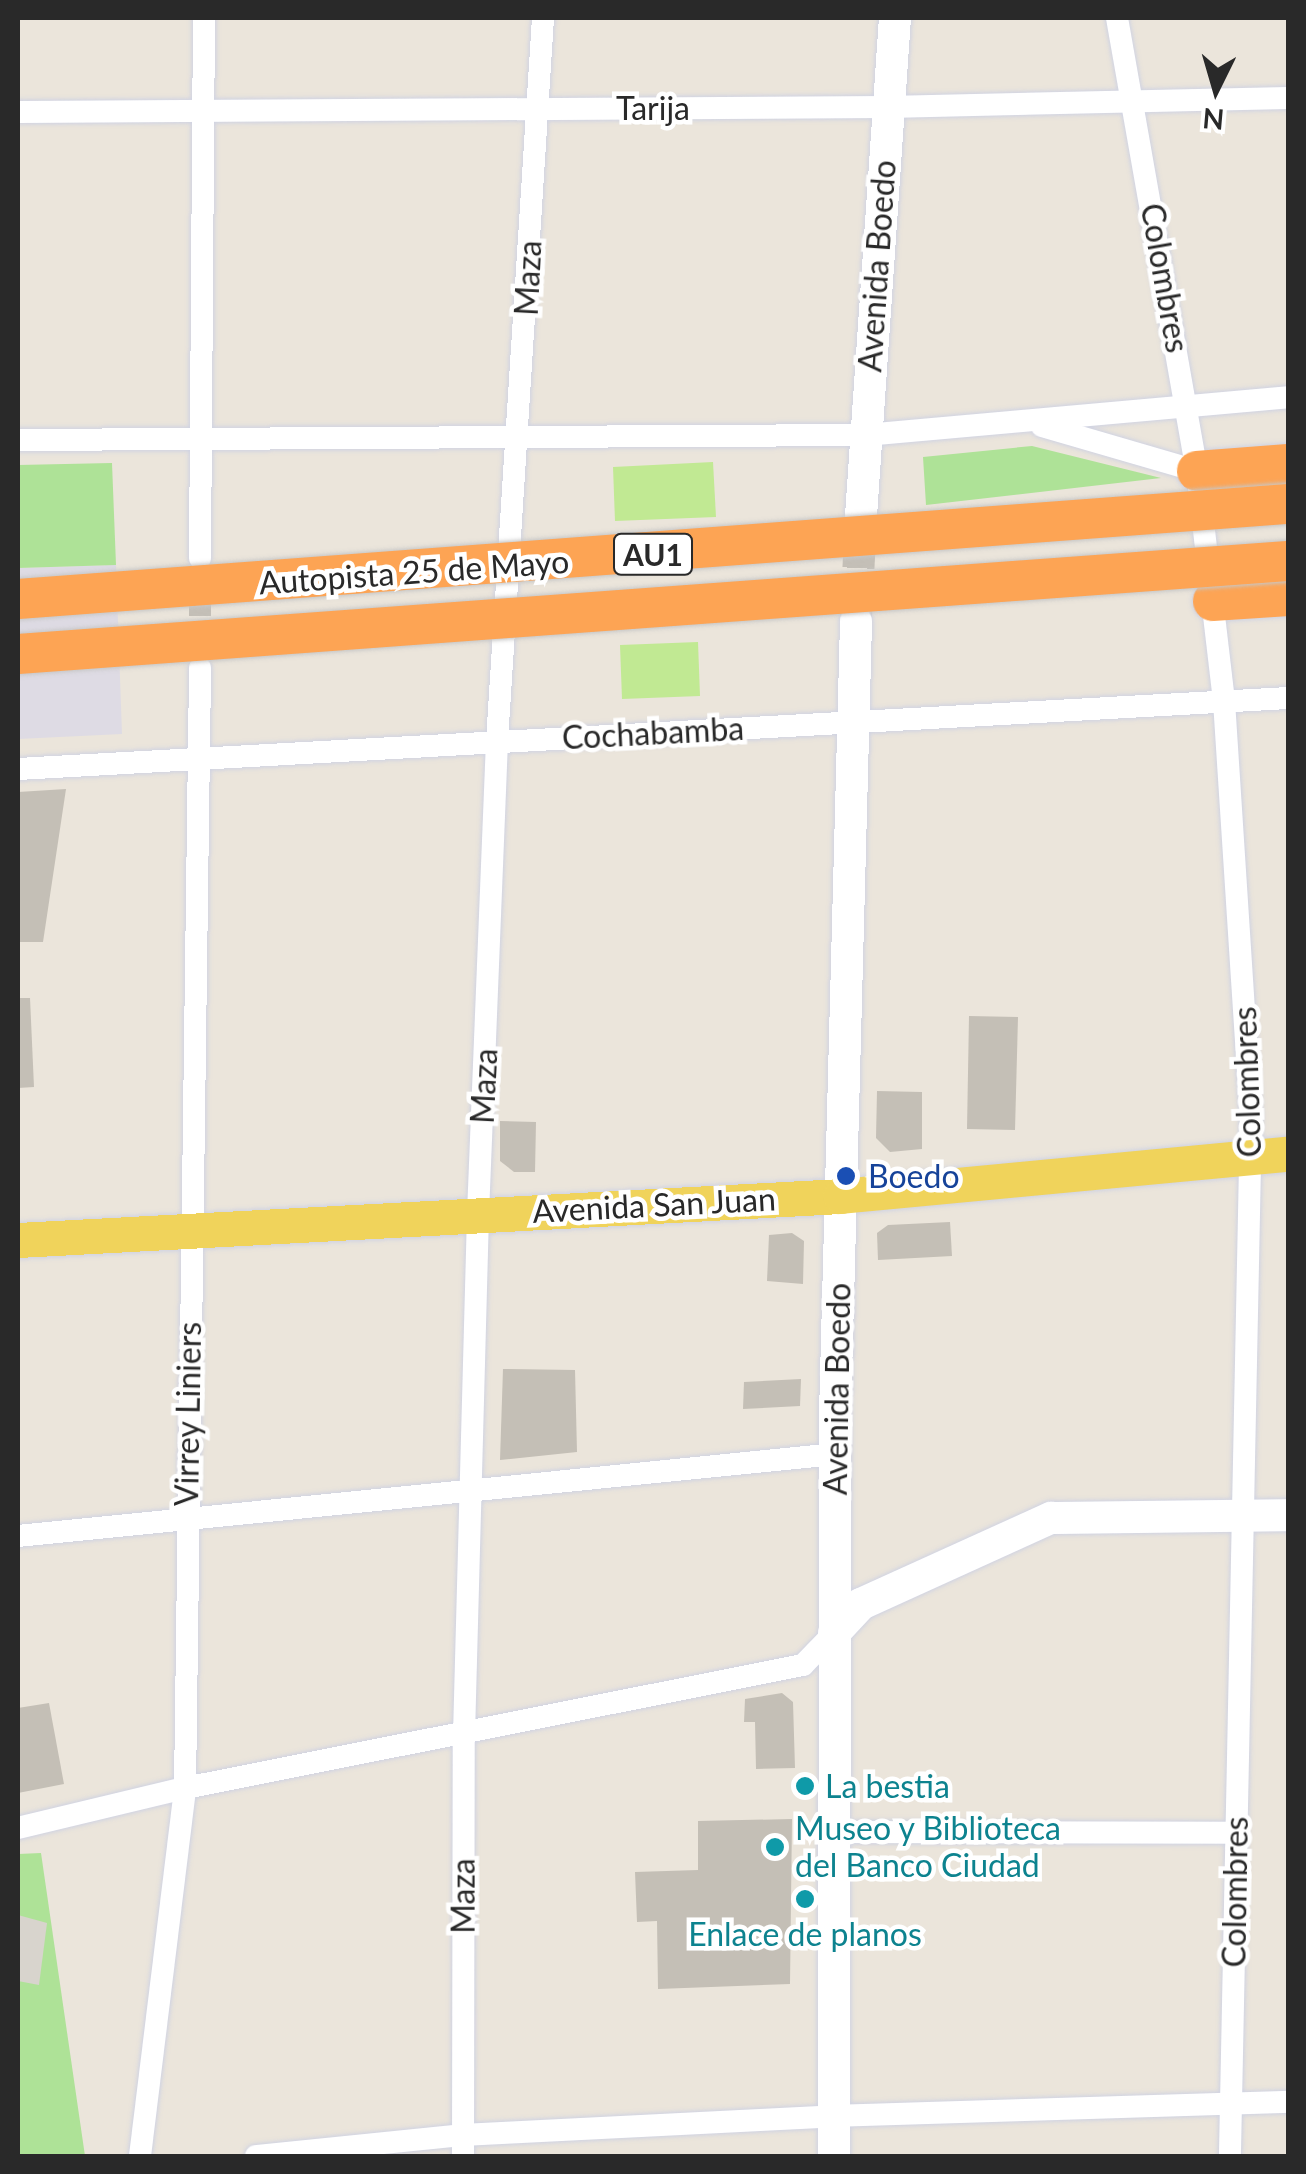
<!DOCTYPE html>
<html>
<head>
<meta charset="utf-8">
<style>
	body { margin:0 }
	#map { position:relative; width:1306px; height:2174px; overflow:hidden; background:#ebe5db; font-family:Lato,sans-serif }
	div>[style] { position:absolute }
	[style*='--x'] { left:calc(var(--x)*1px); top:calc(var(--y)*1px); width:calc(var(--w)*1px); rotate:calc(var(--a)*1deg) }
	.industrial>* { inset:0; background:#dedbe4 }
	.green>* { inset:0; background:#aee297 }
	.pitch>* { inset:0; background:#c1e993 }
	.plaza>* { inset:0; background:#d8d4cd }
	.building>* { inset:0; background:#c4bfb6 }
	.street-tunnel>* { height:22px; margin-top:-11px; transform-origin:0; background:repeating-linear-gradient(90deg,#c4bfb7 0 22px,transparent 0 33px) }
	.secondary-tunnel>* { height:32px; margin-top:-16px; transform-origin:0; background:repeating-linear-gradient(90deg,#c4bfb7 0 32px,transparent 0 48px) }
	.roads { filter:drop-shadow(0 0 2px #d0d3e2) drop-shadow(0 0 2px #d0d3e2) }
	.street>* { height:22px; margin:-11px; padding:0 11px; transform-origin:11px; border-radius:11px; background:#fff }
	.secondary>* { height:32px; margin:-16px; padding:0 16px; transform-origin:16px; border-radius:16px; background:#fff }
	.primary>* { height:35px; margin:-17.5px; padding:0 17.5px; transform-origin:17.5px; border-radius:17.5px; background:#f0d35b }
	.highway>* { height:40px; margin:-20px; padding:0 20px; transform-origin:20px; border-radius:20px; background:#fda454 }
	.bridges { filter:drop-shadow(0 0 2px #c7c7c7) drop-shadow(0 0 2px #c7c7c7) }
	.highway-bridge>* { height:40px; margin:-20px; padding:0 20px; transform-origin:20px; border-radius:20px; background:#fda454 }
	.dots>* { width:28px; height:28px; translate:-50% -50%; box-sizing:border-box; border:5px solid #fff; border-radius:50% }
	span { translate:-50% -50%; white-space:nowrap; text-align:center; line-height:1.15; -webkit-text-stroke:9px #fff; paint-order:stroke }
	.shield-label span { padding:2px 8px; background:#fff; border:2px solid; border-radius:8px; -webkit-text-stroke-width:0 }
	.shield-label { font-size:30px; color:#292929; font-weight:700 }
	.street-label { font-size:32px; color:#292929 }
	.transit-label { font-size:32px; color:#164399 }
	.left { translate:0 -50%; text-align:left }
	.culture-label { font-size:32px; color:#0d838f }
	.frame { position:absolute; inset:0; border:20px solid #292929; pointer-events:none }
	.north { position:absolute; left:1166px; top:40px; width:100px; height:100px; -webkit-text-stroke:8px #fff; paint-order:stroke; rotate:185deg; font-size:28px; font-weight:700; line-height:40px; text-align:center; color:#292929 }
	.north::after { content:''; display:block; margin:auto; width:35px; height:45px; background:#292929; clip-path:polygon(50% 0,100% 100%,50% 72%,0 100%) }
</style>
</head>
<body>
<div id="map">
	<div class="industrial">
		<div style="clip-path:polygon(116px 565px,122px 734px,18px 739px,18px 568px)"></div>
	</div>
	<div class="green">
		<div style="clip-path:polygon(1032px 446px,1161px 478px,926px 505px,923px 457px)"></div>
		<div style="clip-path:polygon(112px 463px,116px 565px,18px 568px,18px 465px)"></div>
		<div style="clip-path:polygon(41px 1853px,85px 2156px,18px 2156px,18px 1854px)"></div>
	</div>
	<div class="pitch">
		<div style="clip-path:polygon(713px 462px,716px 517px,615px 521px,613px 467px)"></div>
		<div style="clip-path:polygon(698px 642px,700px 696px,622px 699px,620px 645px)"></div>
	</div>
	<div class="plaza">
		<div style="clip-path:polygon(18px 1915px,47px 1923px,39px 1985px,18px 1981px)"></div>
	</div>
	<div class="building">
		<div style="clip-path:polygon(66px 789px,43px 942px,18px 942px,18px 792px)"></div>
		<div style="clip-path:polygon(18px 998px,30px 998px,34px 1087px,18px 1088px)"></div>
		<div style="clip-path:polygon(969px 1016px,1018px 1017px,1015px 1130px,967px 1129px)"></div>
		<div style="clip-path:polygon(877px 1091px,922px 1092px,922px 1149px,890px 1152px,876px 1138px)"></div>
		<div style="clip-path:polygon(500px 1121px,536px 1122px,535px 1172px,514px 1172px,500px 1161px)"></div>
		<div style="clip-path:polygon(950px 1222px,952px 1256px,878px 1260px,877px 1233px,888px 1225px)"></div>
		<div style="clip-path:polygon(769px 1235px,792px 1233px,804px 1241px,803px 1284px,767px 1281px)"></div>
		<div style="clip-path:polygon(503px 1369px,575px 1370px,577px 1452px,500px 1460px)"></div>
		<div style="clip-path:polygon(801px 1379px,800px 1406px,743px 1409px,744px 1382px)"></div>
		<div style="clip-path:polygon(782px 1693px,793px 1702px,795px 1768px,756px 1769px,755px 1722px,744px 1722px,745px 1699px)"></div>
		<div style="clip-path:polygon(49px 1703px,64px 1784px,18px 1793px,18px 1708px)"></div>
		<div style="clip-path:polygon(792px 1819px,790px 1984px,658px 1989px,657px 1921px,637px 1922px,635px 1872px,698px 1870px,698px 1821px)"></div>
	</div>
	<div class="street-tunnel">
		<div style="--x:200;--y:649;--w:73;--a:-90"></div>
	</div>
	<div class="secondary-tunnel">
		<div style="--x:856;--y:616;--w:100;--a:-87.1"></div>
	</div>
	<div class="roads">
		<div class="street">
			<div style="--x:1117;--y:18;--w:460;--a:80"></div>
			<div style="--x:1197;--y:471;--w:232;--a:83.3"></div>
			<div style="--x:1224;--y:701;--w:415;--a:86.3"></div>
			<div style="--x:1251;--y:1115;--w:1041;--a:91.16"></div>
			<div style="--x:18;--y:112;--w:870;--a:-0.33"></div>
			<div style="--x:888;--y:107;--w:400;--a:-1.3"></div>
			<div style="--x:1042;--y:426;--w:161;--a:16.2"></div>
			<div style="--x:18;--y:440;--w:847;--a:-0.34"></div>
			<div style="--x:865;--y:435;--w:425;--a:-5.1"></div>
			<div style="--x:200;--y:558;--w:540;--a:-89.58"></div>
			<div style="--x:18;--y:769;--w:1272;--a:-3.2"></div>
			<div style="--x:18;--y:1536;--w:821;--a:-5.73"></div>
			<div style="--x:18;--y:1828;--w:172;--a:-13.5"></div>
			<div style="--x:185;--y:1788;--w:630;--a:-11.26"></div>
			<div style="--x:803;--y:1665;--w:45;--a:-45.9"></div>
			<div style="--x:833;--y:1832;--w:404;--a:0.1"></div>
			<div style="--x:140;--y:2156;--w:371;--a:-83"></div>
			<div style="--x:185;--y:1788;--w:1120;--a:-89.23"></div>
			<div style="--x:256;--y:2156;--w:208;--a:-5.8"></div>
			<div style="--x:463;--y:2135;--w:371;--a:-2.9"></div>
			<div style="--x:834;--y:2116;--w:454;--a:-1.8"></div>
			<div style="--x:463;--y:2156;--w:421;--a:-89.9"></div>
			<div style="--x:464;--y:1735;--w:521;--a:-88.46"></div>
			<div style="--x:478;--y:1214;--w:473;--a:-87.7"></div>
			<div style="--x:497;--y:741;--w:724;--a:-86.36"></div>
		</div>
		<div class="secondary">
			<div style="--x:861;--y:516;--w:499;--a:-86.1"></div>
			<div style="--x:834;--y:1633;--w:40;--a:-47"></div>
			<div style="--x:861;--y:1604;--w:209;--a:-24.4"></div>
			<div style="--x:1051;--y:1518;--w:237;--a:-0.7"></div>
			<div style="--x:834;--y:2156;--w:742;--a:-89.92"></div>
			<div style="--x:835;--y:1414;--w:793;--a:-88.48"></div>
		</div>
		<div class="primary">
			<div style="--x:18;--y:1240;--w:823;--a:-3.06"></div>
			<div style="--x:840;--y:1196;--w:450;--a:-5.4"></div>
		</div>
		<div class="highway">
			<div style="--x:1197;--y:471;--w:91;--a:-4.4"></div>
			<div style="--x:1213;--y:601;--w:75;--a:-3.8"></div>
		</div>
	</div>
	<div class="bridges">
		<div class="highway-bridge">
			<div style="--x:18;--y:599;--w:1274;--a:-4.28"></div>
			<div style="--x:18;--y:654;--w:1273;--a:-4.19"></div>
		</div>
	</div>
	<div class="dots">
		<div style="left:846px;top:1176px;background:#1a4fb4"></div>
		<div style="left:805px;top:1786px;background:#0f9aa8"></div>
		<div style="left:775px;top:1847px;background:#0f9aa8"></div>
		<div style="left:805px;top:1899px;background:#0f9aa8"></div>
	</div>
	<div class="shield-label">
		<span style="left:653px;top:554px">AU1</span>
	</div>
	<div class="street-label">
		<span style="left:653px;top:108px">Tarija</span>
		<span style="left:877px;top:266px;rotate:-86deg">Avenida Boedo</span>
		<span style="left:528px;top:278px;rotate:-87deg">Maza</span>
		<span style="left:1165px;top:278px;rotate:80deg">Colombres</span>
		<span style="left:414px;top:572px;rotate:-4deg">Autopista 25 de Mayo</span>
		<span style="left:653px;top:733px;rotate:-3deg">Cochabamba</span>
		<span style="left:1247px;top:1082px;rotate:-92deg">Colombres</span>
		<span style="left:484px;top:1086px;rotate:-87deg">Maza</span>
		<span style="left:654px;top:1205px;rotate:-3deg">Avenida San Juan</span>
		<span style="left:837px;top:1389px;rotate:-89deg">Avenida Boedo</span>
		<span style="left:188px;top:1414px;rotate:-89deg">Virrey Liniers</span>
		<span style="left:1235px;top:1892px;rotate:-89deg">Colombres</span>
		<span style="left:463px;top:1896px;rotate:-90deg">Maza</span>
	</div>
	<div class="transit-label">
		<span class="left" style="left:868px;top:1176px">Boedo</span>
	</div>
	<div class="culture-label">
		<span class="left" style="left:825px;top:1786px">La bestia</span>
		<span class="left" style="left:795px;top:1847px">Museo y Biblioteca<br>del Banco Ciudad</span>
		<span style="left:805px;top:1934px">Enlace de planos</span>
	</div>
	<div class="frame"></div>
	<div class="north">N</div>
</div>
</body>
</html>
